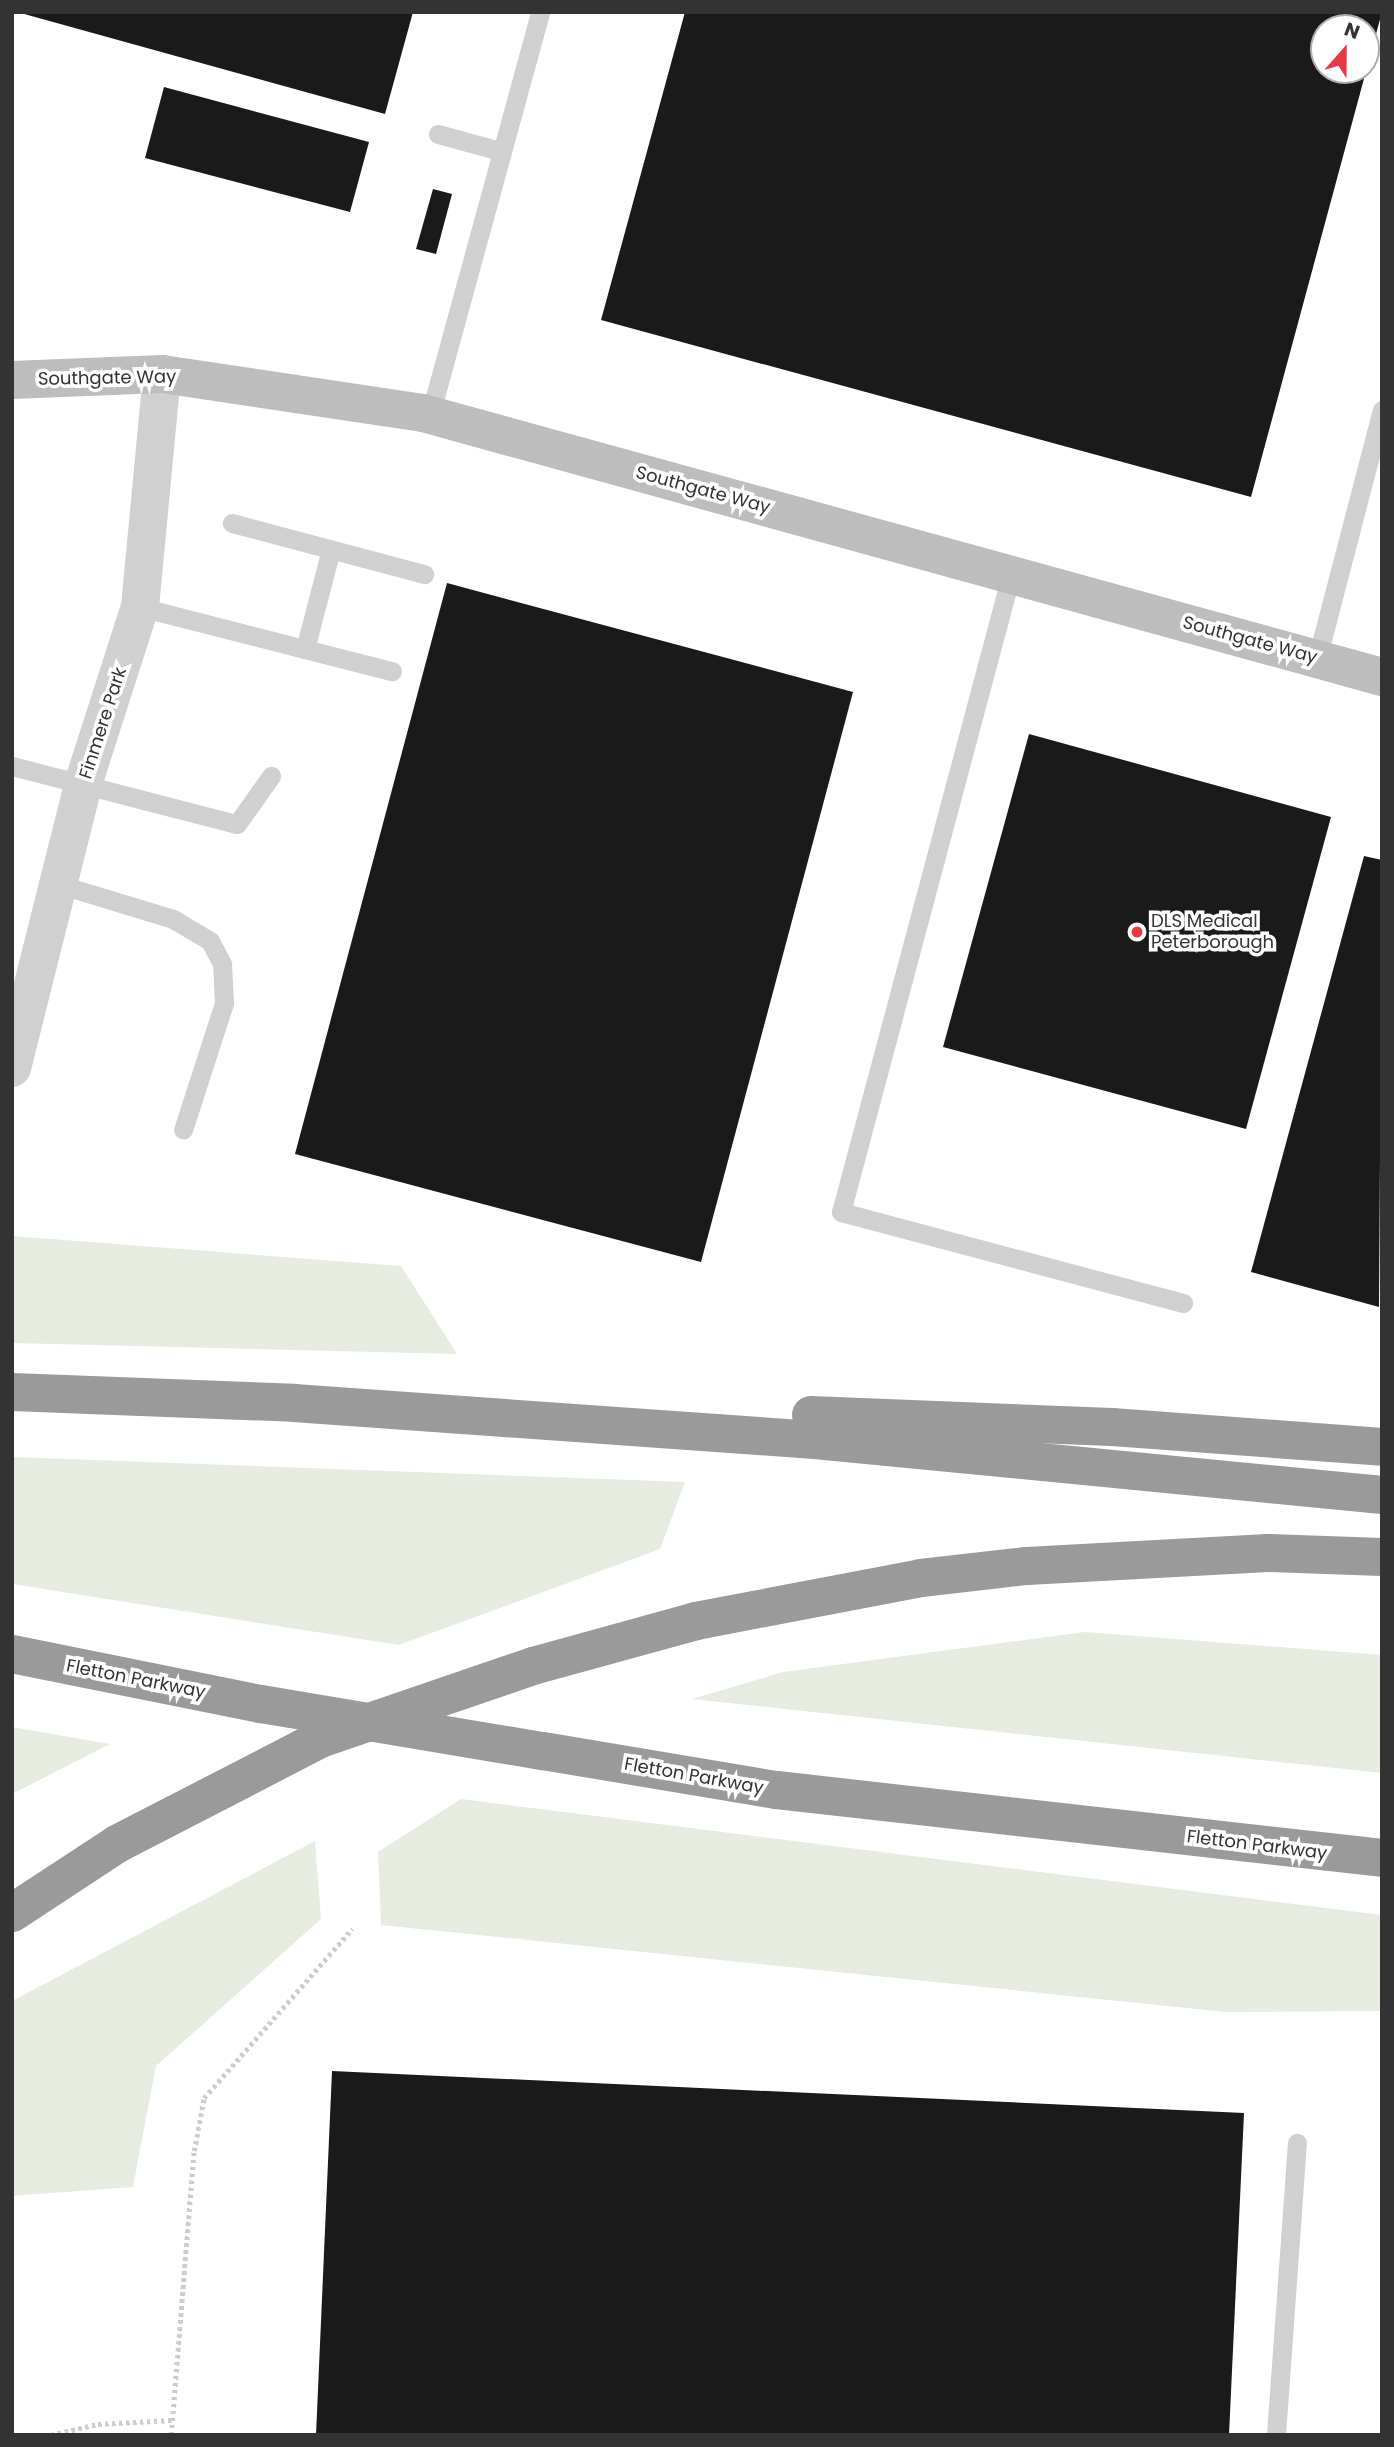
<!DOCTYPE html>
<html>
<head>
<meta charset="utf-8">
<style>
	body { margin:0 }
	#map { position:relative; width:1394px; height:2447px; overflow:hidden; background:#fff; font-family:Poppins,sans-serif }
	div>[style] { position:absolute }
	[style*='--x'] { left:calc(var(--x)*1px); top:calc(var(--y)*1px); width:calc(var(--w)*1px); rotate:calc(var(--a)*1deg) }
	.green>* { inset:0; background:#e6ecdf }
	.building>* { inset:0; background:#1a1a1a }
	.path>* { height:4.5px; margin-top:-2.25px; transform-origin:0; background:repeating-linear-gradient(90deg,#cdcdcd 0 3.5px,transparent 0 7px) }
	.lane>* { height:19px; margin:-9.5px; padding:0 9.5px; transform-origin:9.5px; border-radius:9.5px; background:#d0d0d0 }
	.street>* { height:38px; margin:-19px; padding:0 19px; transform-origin:19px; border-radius:19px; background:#d0d0d0 }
	.secondary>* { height:38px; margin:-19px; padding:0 19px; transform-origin:19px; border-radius:19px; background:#bdbdbd }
	.highway>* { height:38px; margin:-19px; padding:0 19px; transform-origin:19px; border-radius:19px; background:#9a9a9a }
	.highway-bridge>* { height:38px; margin:-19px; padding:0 19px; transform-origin:19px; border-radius:19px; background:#9a9a9a }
	.dots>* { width:19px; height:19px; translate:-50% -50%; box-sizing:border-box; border:4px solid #fff; border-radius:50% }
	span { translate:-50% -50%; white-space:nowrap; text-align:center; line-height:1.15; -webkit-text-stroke:7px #fff; paint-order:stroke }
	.street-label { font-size:18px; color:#333 }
	.poi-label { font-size:18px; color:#333 }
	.left { translate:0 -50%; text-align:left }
	.frame { position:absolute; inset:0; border:14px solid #333; pointer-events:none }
	.north { position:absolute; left:1310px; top:14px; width:70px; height:70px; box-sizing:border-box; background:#fff; border:2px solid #adadad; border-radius:50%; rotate:21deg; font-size:19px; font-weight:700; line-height:28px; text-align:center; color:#333 }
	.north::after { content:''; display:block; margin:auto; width:24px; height:32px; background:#e63946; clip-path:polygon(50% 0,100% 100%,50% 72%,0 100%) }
</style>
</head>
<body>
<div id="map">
	<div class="green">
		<div style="clip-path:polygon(12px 1236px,401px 1266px,457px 1354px,12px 1343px)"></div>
		<div style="clip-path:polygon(12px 1457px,685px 1482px,660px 1549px,399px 1645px,12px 1584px)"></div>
		<div style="clip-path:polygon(1085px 1632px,1382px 1655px,1382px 1773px,692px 1699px,783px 1672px)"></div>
		<div style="clip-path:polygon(12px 1727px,110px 1744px,12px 1794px)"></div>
		<div style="clip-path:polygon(461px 1799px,1382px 1915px,1382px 2011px,1226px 2012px,381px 1925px,378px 1852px)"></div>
		<div style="clip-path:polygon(315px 1841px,321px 1919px,156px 2066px,133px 2187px,12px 2196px,12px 2001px)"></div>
	</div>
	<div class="building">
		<div style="clip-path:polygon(17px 12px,413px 12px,385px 114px)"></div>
		<div style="clip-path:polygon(evenodd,685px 12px,1382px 12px,1251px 497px,601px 320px,685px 12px,1324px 28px,1366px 28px,1366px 70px,1324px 70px,1324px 28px)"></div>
		<div style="clip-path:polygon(164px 87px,369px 142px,350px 212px,145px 158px)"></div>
		<div style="clip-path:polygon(433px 189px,452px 194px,436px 254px,416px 249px)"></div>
		<div style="clip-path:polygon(447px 583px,853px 692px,701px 1262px,295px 1154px)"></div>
		<div style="clip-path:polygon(1029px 734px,1331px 817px,1246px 1129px,943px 1047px)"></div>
		<div style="clip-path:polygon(1364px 856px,1382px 860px,1379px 1307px,1251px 1272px)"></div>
		<div style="clip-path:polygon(332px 2071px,1244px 2113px,1229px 2435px,316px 2435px)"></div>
	</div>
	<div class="path">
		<div style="--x:51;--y:2435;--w:48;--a:-13.2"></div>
		<div style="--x:98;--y:2424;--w:74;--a:-3.1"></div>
		<div style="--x:171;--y:2435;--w:285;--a:-85.4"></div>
		<div style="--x:194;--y:2151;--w:54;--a:-79.3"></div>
		<div style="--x:204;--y:2098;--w:225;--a:-48.8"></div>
	</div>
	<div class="lane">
		<div style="--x:438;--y:134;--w:64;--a:15.3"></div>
		<div style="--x:430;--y:415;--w:418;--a:-74.7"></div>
		<div style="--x:232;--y:523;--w:199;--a:14.9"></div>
		<div style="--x:1011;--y:575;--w:659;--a:104.94"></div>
		<div style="--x:841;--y:1212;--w:354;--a:14.9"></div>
		<div style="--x:140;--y:607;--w:260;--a:14.3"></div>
		<div style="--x:305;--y:649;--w:103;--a:-75.4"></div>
		<div style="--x:1317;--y:659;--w:257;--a:-75.4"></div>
		<div style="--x:12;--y:766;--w:232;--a:14.5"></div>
		<div style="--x:237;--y:824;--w:59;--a:-54.7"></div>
		<div style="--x:58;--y:884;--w:120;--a:16.9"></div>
		<div style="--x:173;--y:919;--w:43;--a:30.7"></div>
		<div style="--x:210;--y:941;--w:26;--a:62"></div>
		<div style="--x:222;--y:964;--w:39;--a:87"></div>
		<div style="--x:224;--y:1003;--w:133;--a:107.9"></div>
		<div style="--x:1276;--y:2435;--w:293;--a:-85.9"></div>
	</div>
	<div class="street">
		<div style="--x:12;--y:1068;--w:296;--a:-75.9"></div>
		<div style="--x:84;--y:781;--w:183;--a:-72.2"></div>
		<div style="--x:140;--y:607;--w:234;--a:-84.6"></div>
	</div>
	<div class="secondary">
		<div style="--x:12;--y:380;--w:150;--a:-2.3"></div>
		<div style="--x:162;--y:374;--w:264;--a:8.5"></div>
		<div style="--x:423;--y:413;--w:995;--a:15.39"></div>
	</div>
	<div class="highway">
		<div style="--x:12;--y:1392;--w:282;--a:2.2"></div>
		<div style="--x:294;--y:1403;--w:522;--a:4.06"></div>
		<div style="--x:815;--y:1440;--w:570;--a:5.54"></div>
		<div style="--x:811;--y:1415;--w:301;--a:2.3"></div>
		<div style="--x:1112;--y:1427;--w:271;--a:4.2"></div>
		<div style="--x:12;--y:1654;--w:254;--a:11.4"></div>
		<div style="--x:543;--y:1751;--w:237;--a:9.5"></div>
		<div style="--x:777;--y:1790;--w:609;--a:6.41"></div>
		<div style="--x:12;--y:1913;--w:126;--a:-33.3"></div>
		<div style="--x:117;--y:1844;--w:229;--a:-27.3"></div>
		<div style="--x:320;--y:1739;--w:225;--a:-18.9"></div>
		<div style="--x:533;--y:1666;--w:169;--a:-15.4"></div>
		<div style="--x:696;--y:1621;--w:229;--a:-10.8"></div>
		<div style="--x:921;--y:1578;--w:107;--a:-6.5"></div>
		<div style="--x:1027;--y:1566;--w:241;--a:-3.1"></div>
		<div style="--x:1268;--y:1553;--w:114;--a:2"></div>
	</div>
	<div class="highway-bridge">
		<div style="--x:261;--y:1704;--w:286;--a:9.5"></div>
	</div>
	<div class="dots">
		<div style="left:1137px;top:932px;background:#e63946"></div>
	</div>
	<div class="street-label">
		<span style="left:107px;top:378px;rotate:-1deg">Southgate Way</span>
		<span style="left:703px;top:490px;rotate:15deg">Southgate Way</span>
		<span style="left:1250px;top:640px;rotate:15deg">Southgate Way</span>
		<span style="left:103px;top:723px;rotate:-72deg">Finmere Park</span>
		<span style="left:136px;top:1679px;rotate:11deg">Fletton Parkway</span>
		<span style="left:694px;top:1776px;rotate:10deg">Fletton Parkway</span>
		<span style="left:1257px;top:1845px;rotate:7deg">Fletton Parkway</span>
	</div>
	<div class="poi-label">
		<span class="left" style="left:1151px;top:932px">DLS Medical<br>Peterborough</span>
	</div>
	<div class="frame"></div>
	<div class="north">N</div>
</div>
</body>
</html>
